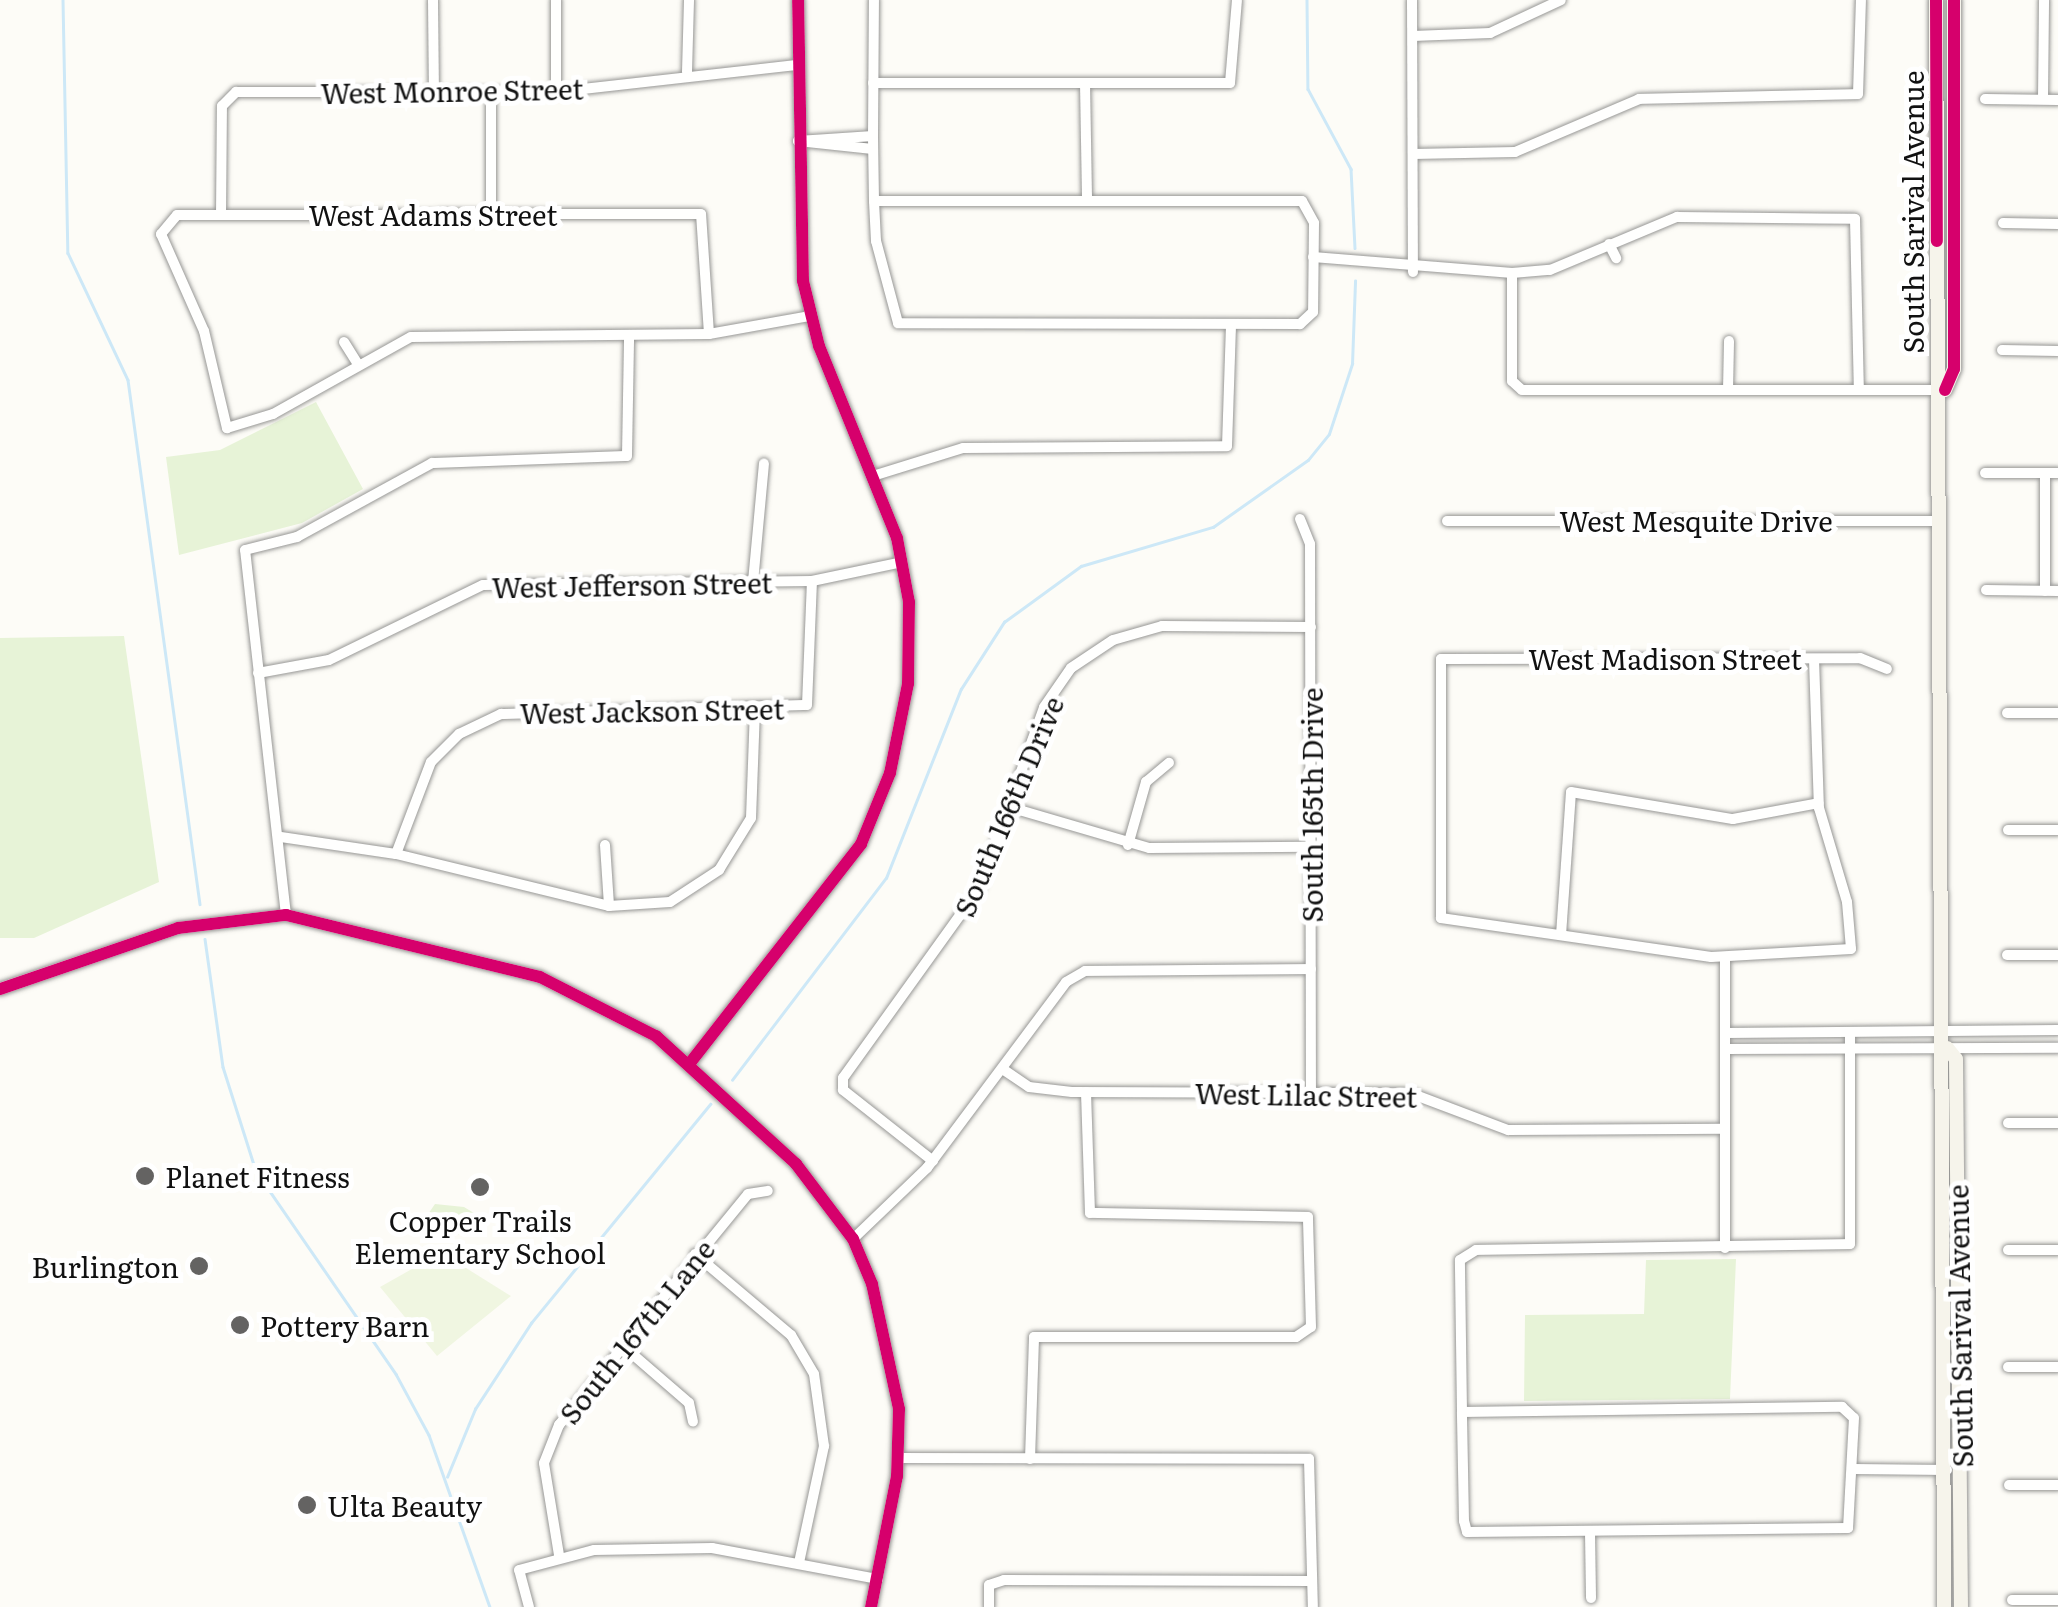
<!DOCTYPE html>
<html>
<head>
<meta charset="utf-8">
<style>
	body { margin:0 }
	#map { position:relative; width:2058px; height:1607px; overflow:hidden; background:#fdfcf7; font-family:Literata,serif }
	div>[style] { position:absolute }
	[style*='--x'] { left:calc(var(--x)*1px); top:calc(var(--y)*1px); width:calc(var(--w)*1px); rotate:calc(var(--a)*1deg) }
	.green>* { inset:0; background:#e7f3d7 }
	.pitch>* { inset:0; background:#f0f6e1 }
	.stream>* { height:2.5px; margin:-1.25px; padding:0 1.25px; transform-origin:1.25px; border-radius:1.25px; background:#cde8f7 }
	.roads { filter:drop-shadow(0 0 2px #979795) drop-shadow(0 0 2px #979795) }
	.minor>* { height:10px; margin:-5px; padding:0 5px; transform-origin:5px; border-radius:5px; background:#fffffe }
	.tertiary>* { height:12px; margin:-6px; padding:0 6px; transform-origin:6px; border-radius:6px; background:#fffffe }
	.secondary>* { height:14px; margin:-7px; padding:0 7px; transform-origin:7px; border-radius:7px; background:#f6f4eb }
	.cycleway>* { height:12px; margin:-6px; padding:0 6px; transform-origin:6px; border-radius:6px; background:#d6006c }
	.dots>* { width:28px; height:28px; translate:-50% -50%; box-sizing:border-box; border:5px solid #fff; border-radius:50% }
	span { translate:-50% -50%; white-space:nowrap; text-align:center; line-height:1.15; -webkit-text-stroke:10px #fff; paint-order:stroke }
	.street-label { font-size:28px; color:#111 }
	.poi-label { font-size:28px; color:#111 }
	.left { translate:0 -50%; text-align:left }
	.right { translate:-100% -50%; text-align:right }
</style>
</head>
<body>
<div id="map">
	<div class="green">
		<div style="clip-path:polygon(316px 402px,363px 489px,302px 523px,179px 555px,166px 457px,220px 450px)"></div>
		<div style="clip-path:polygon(124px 636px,159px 882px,34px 938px,0 938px,0 638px)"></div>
		<div style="clip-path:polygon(435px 1204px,464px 1207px,487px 1221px,468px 1235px,433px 1232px,424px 1220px)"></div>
		<div style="clip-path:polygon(1736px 1259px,1730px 1399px,1524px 1401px,1525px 1315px,1644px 1314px,1646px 1260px)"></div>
	</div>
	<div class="pitch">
		<div style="clip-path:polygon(458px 1263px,511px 1296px,437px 1356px,380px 1287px,419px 1265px)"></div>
	</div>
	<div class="stream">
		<div style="--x:63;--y:0;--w:253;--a:88.9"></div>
		<div style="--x:68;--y:253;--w:140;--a:64.7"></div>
		<div style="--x:128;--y:380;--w:529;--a:82.18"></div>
		<div style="--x:1307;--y:0;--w:89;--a:89.4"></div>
		<div style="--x:1308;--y:89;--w:91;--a:61.7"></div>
		<div style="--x:1351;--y:169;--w:79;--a:87.1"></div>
		<div style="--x:205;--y:939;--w:129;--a:82"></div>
		<div style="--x:223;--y:1067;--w:109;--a:72.4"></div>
		<div style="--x:256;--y:1171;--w:247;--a:55.4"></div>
		<div style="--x:396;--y:1374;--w:69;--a:61.6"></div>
		<div style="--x:429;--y:1435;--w:182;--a:70.5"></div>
		<div style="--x:732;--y:1080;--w:254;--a:-52.7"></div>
		<div style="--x:886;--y:878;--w:203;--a:-68.4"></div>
		<div style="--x:961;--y:689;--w:80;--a:-57.3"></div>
		<div style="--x:1004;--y:622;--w:95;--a:-36"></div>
		<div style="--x:1081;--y:566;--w:138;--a:-16.5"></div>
		<div style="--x:1213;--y:527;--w:116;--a:-35.2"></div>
		<div style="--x:1308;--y:460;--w:33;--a:-51"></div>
		<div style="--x:1329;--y:434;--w:74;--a:-71.8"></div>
		<div style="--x:1352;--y:364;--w:83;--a:-87.9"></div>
		<div style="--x:447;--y:1477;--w:74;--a:-67.6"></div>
		<div style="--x:475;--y:1409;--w:103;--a:-56.9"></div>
		<div style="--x:531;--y:1323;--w:283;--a:-50.7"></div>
	</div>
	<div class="roads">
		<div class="minor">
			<div style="--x:433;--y:0;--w:92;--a:89.4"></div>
			<div style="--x:1412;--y:0;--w:272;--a:89.8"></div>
			<div style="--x:1413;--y:36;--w:77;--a:-2.2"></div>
			<div style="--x:1490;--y:33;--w:78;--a:-24.9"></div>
			<div style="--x:687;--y:72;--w:72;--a:-88.4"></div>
			<div style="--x:873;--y:83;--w:357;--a:0"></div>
			<div style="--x:1230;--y:83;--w:83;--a:-85.2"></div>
			<div style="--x:1085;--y:83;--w:118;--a:89"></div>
			<div style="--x:491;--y:92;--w:122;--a:90"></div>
			<div style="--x:556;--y:92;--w:92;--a:-90"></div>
			<div style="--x:1985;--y:99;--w:73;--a:0.8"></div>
			<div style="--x:2043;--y:99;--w:99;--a:-89.4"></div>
			<div style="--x:798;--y:141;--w:75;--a:6.1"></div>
			<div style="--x:798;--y:141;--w:75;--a:-3.8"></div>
			<div style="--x:1413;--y:154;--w:102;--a:-1.1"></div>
			<div style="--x:1515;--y:152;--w:135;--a:-23.1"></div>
			<div style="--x:1639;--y:99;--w:219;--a:-1.3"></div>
			<div style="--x:1858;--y:94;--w:94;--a:-88.2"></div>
			<div style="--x:874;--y:201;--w:428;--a:0"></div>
			<div style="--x:1302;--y:201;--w:25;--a:61"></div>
			<div style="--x:1314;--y:223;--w:89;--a:90.6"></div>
			<div style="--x:1313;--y:312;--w:18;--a:137"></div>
			<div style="--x:1300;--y:324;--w:402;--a:-179.9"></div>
			<div style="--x:898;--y:323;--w:85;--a:-105"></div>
			<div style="--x:876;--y:241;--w:40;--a:-92.9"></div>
			<div style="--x:874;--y:201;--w:65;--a:-90.9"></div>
			<div style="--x:873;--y:136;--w:136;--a:-89.6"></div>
			<div style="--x:221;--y:215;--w:109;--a:-89.5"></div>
			<div style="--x:222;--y:106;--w:20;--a:-45"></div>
			<div style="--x:236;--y:92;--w:320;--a:0"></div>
			<div style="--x:556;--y:92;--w:244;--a:-6.4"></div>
			<div style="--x:2003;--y:223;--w:55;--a:1"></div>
			<div style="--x:1609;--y:244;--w:16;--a:63"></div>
			<div style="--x:1313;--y:257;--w:200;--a:4.6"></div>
			<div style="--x:1512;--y:273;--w:38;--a:-5"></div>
			<div style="--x:1550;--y:270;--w:138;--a:-22.7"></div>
			<div style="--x:1677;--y:217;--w:178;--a:0.6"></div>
			<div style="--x:1855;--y:219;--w:171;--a:88.7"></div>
			<div style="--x:1512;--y:273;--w:108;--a:90"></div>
			<div style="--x:1512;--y:381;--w:13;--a:42"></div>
			<div style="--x:1522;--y:390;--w:422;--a:0"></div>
			<div style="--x:709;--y:334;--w:120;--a:-93.8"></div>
			<div style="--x:701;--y:214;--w:524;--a:179.89"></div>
			<div style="--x:177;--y:215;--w:25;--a:130"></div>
			<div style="--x:161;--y:234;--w:106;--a:66.1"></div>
			<div style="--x:204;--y:331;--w:100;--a:76.7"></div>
			<div style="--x:227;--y:428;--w:48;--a:-16.9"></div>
			<div style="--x:273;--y:414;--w:158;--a:-29.2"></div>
			<div style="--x:411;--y:337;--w:298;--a:-0.6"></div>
			<div style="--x:709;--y:334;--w:103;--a:-10.1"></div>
			<div style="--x:344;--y:342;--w:25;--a:58"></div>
			<div style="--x:2002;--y:350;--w:56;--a:1"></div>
			<div style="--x:1728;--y:390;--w:49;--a:-88.8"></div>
			<div style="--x:1985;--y:473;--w:73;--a:0"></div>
			<div style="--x:2045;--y:473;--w:118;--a:90"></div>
			<div style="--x:876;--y:475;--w:91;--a:-17.2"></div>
			<div style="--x:963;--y:448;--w:264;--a:-0.4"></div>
			<div style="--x:1227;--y:446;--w:122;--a:-88.1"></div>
			<div style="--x:1300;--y:519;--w:27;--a:68"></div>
			<div style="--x:1310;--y:544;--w:548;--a:89.9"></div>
			<div style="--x:1447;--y:521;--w:494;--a:0"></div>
			<div style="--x:753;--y:582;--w:119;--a:-84.7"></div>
			<div style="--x:1986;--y:590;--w:72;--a:0.8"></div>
			<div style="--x:1814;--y:659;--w:149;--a:88.1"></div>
			<div style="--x:1819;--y:808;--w:98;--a:73.4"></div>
			<div style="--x:1847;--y:902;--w:47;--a:85.1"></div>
			<div style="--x:1851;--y:949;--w:140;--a:176.7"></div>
			<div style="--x:1711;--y:957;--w:273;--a:-171.8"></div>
			<div style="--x:1441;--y:918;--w:259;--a:-90"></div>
			<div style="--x:1441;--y:659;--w:419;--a:-0.1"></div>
			<div style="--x:1860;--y:658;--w:29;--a:22"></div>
			<div style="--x:258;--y:673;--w:72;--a:-10.4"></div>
			<div style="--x:329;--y:660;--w:171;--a:-26"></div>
			<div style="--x:483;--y:585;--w:329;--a:-0.7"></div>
			<div style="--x:812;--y:581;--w:92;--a:-11.9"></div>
			<div style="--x:2007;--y:713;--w:51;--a:0"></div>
			<div style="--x:1009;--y:807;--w:146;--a:16.3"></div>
			<div style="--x:1149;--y:848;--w:162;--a:-0.4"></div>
			<div style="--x:2008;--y:830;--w:50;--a:0"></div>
			<div style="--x:281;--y:837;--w:116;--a:8.4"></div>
			<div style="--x:396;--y:854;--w:219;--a:13.7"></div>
			<div style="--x:609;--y:906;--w:61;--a:-3.8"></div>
			<div style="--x:670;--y:902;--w:59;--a:-33.1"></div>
			<div style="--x:719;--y:870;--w:61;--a:-58.4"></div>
			<div style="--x:751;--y:818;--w:111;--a:-87.9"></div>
			<div style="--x:605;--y:845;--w:61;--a:86.2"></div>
			<div style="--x:1128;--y:845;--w:66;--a:-74.1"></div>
			<div style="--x:1146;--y:782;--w:30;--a:-40"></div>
			<div style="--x:396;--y:854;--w:98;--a:-69.2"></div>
			<div style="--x:431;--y:762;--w:40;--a:-45"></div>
			<div style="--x:459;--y:734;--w:47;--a:-25.5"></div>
			<div style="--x:501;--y:714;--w:306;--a:-1.7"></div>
			<div style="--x:807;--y:705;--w:124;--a:-87.7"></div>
			<div style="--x:286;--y:915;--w:367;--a:-96.4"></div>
			<div style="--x:245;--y:550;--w:54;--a:-14"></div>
			<div style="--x:297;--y:537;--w:154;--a:-28.7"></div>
			<div style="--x:432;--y:463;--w:195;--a:-2.1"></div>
			<div style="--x:627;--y:456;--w:120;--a:-89"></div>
			<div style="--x:1561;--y:935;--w:143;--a:-86"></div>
			<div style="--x:1571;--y:792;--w:164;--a:9.5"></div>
			<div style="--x:1733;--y:819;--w:87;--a:-10.5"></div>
			<div style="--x:2007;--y:955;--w:51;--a:0"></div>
			<div style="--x:1725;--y:957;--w:291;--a:90"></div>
			<div style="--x:1726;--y:1033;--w:332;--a:-0.5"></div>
			<div style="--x:1725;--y:1049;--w:333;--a:-0.2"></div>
			<div style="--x:1004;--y:1070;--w:30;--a:34"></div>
			<div style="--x:1029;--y:1087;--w:43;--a:6.6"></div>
			<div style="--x:1072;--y:1092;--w:338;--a:0.2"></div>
			<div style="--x:1410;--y:1093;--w:105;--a:20.7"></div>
			<div style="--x:1508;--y:1130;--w:217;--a:-0.3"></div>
			<div style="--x:2008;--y:1123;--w:50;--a:0"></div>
			<div style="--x:933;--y:1161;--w:115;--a:-141.7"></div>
			<div style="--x:843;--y:1090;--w:12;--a:-90"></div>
			<div style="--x:843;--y:1078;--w:233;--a:-54.3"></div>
			<div style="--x:979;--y:889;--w:193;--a:-70.3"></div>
			<div style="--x:1044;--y:707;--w:47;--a:-55.3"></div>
			<div style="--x:1071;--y:668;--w:50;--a:-33.7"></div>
			<div style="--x:1113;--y:640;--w:51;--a:-15.9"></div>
			<div style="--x:1162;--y:626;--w:149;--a:0.4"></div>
			<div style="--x:853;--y:1239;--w:103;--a:-43.8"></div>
			<div style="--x:927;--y:1168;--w:232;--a:-53.2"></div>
			<div style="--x:1066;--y:982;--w:22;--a:-30"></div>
			<div style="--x:1085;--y:971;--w:226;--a:-0.5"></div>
			<div style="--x:2008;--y:1250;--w:50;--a:0"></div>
			<div style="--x:695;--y:1254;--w:126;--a:40.2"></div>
			<div style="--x:791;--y:1335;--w:45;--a:59.5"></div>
			<div style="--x:814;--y:1374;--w:73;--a:82.1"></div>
			<div style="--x:824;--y:1446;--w:120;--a:102.1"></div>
			<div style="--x:623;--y:1346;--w:87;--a:40.8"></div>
			<div style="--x:689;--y:1403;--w:19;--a:78"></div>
			<div style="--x:2008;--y:1367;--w:50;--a:0"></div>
			<div style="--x:1462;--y:1412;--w:380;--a:-0.8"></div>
			<div style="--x:1842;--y:1407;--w:16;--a:43"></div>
			<div style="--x:1854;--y:1418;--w:110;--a:93.1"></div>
			<div style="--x:1848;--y:1528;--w:381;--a:179.4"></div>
			<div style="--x:1467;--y:1532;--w:11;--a:-105"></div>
			<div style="--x:1464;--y:1521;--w:109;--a:-91.1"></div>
			<div style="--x:1462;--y:1412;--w:152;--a:-90.8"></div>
			<div style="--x:1460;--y:1260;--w:19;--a:-32"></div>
			<div style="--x:1476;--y:1250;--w:374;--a:-0.9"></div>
			<div style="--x:1850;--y:1244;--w:212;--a:-90"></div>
			<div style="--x:898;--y:1458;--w:411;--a:0.1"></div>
			<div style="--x:1309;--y:1459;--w:148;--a:88.5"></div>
			<div style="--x:1030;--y:1459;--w:122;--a:-88.1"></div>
			<div style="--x:1034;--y:1337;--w:262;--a:0"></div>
			<div style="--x:1296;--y:1337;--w:18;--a:-34"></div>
			<div style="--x:1311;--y:1327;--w:110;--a:-91.6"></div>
			<div style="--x:1308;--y:1217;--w:218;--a:-178.9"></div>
			<div style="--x:1090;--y:1213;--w:121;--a:-91.9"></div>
			<div style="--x:1853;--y:1469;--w:94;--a:0.6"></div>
			<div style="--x:2009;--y:1485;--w:49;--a:0"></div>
			<div style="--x:1590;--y:1533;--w:65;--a:89.1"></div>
			<div style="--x:559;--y:1555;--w:93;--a:-99.3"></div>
			<div style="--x:544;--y:1463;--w:41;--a:-68.5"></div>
			<div style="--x:559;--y:1425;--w:298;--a:-50.7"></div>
			<div style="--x:748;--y:1194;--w:20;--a:-9"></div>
			<div style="--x:2012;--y:1600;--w:46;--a:0"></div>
			<div style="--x:529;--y:1607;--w:38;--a:-105"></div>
			<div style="--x:519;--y:1570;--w:78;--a:-14.9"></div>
			<div style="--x:594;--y:1550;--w:118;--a:-1"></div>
			<div style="--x:712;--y:1548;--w:169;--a:10.6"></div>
			<div style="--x:989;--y:1607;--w:22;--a:-90"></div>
			<div style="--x:989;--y:1585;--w:16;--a:-18"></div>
			<div style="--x:1004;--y:1580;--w:308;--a:0.2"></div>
		</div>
		<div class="tertiary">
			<div style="--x:0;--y:989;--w:188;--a:-18.9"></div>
			<div style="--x:178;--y:928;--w:109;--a:-6.9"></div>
			<div style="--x:286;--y:915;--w:261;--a:13.7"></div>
			<div style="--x:540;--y:977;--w:130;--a:27"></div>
			<div style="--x:656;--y:1036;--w:190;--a:42.4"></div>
			<div style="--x:796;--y:1164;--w:94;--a:52.8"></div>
			<div style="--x:853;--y:1239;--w:49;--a:67.1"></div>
			<div style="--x:872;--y:1284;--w:128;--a:77.8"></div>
			<div style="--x:899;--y:1409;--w:67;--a:91.7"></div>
			<div style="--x:897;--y:1476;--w:134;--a:101.2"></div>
			<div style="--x:690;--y:1063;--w:278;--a:-52"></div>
			<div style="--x:861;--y:844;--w:77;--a:-67.8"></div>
			<div style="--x:890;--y:773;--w:91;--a:-78.6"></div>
			<div style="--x:908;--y:684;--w:82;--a:-89.3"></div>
			<div style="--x:909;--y:602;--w:65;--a:-100.6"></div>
			<div style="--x:897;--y:538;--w:207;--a:-112.1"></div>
			<div style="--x:819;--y:346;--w:67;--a:-103.8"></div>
			<div style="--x:803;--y:281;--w:281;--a:-91"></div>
		</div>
		<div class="secondary">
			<div style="--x:1936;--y:0;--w:1607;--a:89.71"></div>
			<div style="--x:1945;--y:390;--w:23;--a:-67"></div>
			<div style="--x:1954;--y:369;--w:369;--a:-90"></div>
			<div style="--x:1947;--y:1048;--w:14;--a:51"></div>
			<div style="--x:1956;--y:1059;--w:548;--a:89.48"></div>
		</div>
	</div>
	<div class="cycleway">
		<div style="--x:1936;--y:0;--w:241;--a:89.8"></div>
		<div style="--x:1945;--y:390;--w:23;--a:-67"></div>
		<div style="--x:1954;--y:369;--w:369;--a:-90"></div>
		<div style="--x:0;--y:989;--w:188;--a:-18.9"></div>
		<div style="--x:178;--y:928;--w:109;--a:-6.9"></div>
		<div style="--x:286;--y:915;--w:261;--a:13.7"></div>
		<div style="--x:540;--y:977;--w:130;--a:27"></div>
		<div style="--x:656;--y:1036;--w:190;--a:42.4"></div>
		<div style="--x:796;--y:1164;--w:94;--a:52.8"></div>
		<div style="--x:853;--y:1239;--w:49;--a:67.1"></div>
		<div style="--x:872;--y:1284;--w:128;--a:77.8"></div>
		<div style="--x:899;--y:1409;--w:67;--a:91.7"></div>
		<div style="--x:897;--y:1476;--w:134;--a:101.2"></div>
		<div style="--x:690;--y:1063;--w:278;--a:-52"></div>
		<div style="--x:861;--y:844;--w:77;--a:-67.8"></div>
		<div style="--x:890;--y:773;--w:91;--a:-78.6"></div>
		<div style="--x:908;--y:684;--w:82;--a:-89.3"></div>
		<div style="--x:909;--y:602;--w:65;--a:-100.6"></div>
		<div style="--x:897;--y:538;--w:207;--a:-112.1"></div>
		<div style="--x:819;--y:346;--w:67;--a:-103.8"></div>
		<div style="--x:803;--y:281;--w:281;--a:-91"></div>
	</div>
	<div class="dots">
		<div style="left:145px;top:1176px;background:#646362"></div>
		<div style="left:480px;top:1187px;background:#646362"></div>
		<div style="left:199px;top:1266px;background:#646362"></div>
		<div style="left:240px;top:1325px;background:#646362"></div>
		<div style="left:307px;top:1505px;background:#646362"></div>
	</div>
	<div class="street-label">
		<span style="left:452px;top:90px;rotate:-1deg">West Monroe Street</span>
		<span style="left:1912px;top:212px;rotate:-90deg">South Sarival Avenue</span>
		<span style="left:433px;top:214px">West Adams Street</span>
		<span style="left:1696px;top:520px">West Mesquite Drive</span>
		<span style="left:632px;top:584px;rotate:-1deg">West Jefferson Street</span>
		<span style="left:1665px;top:658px">West Madison Street</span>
		<span style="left:652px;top:710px;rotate:-1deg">West Jackson Street</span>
		<span style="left:1311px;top:805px;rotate:-90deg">South 165th Drive</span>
		<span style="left:1008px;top:806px;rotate:-67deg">South 166th Drive</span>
		<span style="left:1306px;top:1094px;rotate:1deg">West Lilac Street</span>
		<span style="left:1959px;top:1326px;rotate:-91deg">South Sarival Avenue</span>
		<span style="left:636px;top:1331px;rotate:-51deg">South 167th Lane</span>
	</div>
	<div class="poi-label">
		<span class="left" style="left:165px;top:1176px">Planet Fitness</span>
		<span style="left:480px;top:1236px">Copper Trails<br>Elementary School</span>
		<span class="right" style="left:179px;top:1266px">Burlington</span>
		<span class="left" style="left:260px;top:1325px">Pottery Barn</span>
		<span class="left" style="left:327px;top:1505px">Ulta Beauty</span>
	</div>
</div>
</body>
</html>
